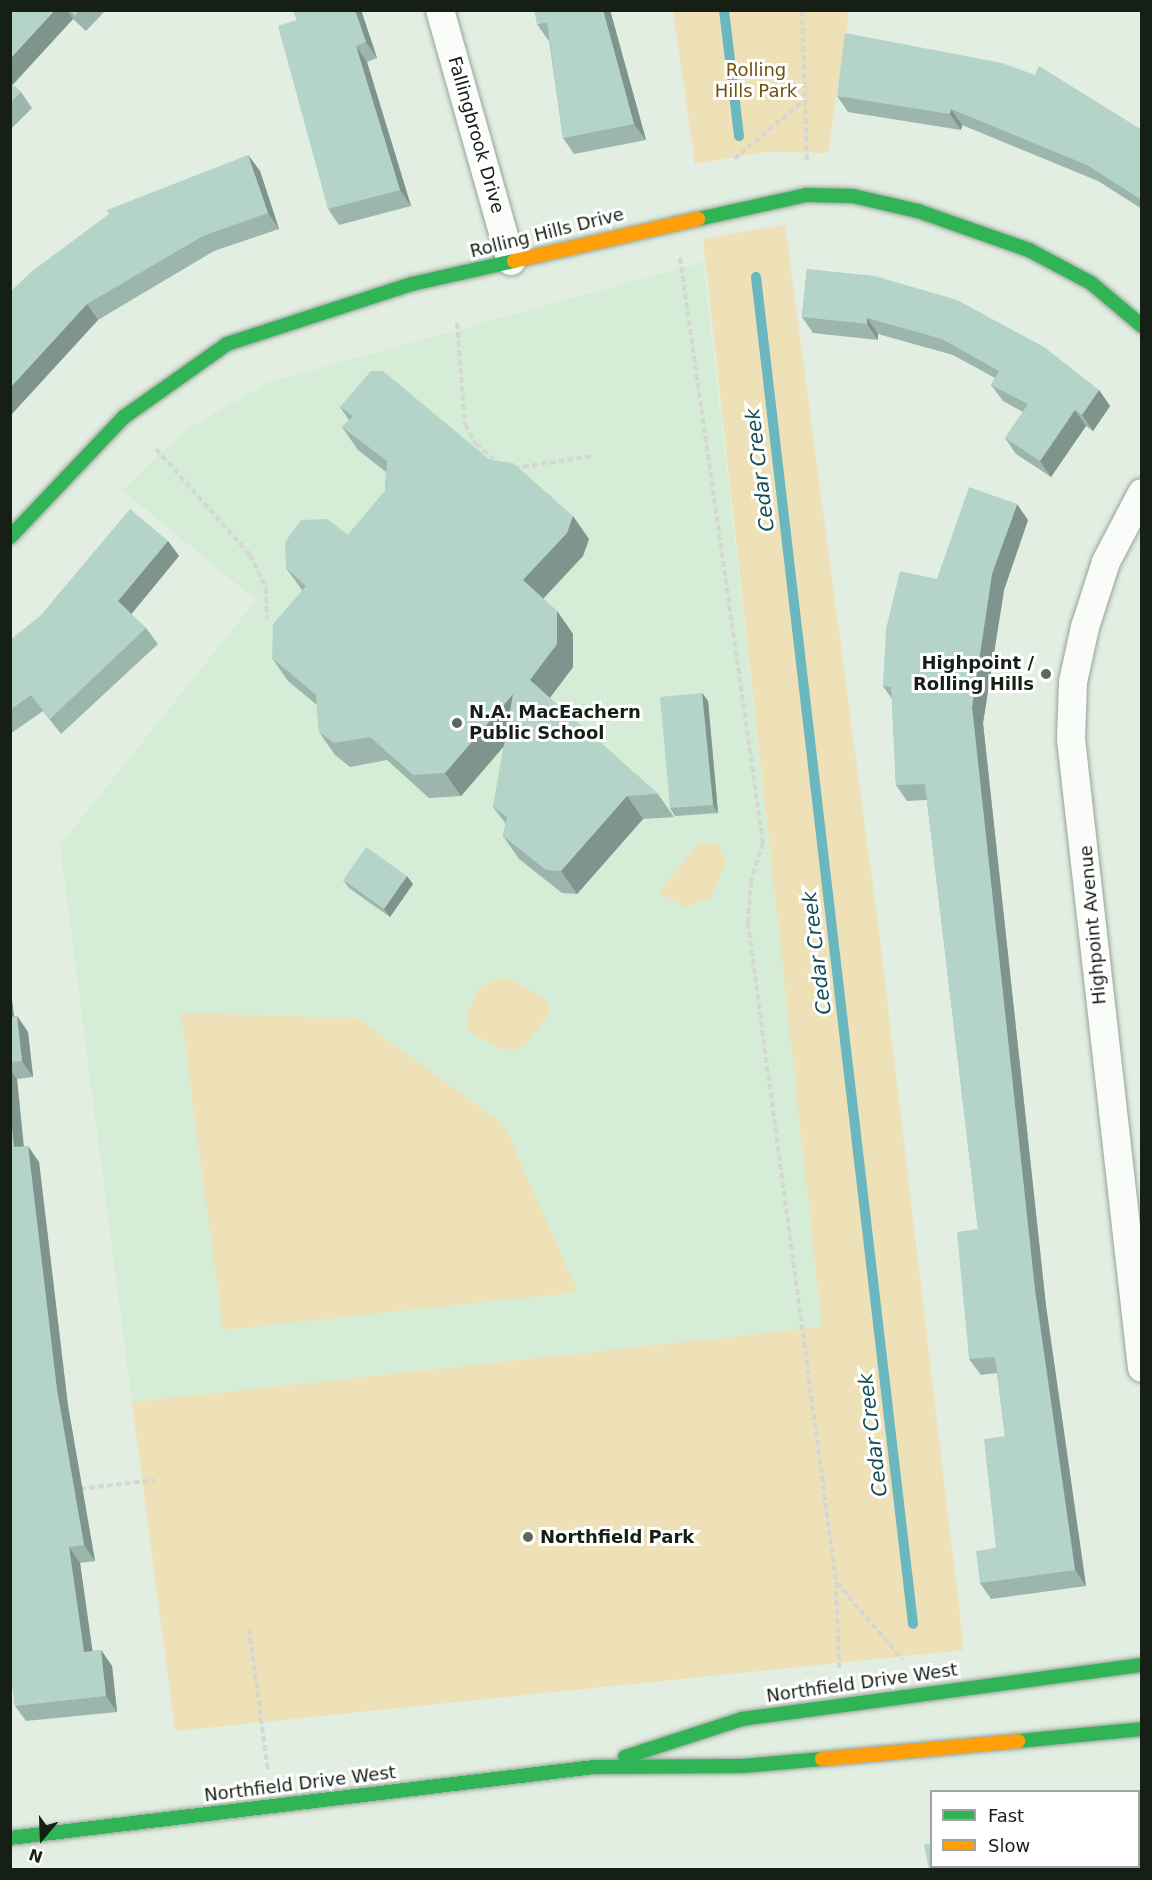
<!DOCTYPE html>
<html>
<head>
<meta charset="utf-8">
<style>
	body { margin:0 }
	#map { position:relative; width:1152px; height:1880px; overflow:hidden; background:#e1eee1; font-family:"DejaVu Sans",sans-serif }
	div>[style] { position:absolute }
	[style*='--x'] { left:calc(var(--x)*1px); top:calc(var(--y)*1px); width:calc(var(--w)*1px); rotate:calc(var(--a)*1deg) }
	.built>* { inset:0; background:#d5edd6 }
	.green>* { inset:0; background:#eee0b7 }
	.stream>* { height:10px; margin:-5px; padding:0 5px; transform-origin:5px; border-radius:5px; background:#6ab7bf }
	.path>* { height:4px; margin-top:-2px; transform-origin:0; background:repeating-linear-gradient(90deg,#d3d8d3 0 6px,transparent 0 9px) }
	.roads { filter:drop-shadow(0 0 2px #98a399) drop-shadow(0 0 2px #98a399) }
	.street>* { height:28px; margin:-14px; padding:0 14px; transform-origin:14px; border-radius:14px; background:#fafcfa }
	.fast>* { height:14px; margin:-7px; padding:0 7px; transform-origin:7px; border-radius:7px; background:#30b455 }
	.slow>* { height:14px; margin:-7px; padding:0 7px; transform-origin:7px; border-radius:7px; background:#ff9f0a }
	.wall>* { inset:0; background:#9cb6ad }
	.shaded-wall>* { inset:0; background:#7f948d }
	.building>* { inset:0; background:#b5d4c9 }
	.dots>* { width:16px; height:16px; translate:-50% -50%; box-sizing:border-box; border:3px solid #fff; border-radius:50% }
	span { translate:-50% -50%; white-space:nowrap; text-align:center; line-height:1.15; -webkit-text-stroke:6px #fff; paint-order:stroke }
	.park-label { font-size:18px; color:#705009 }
	.street-label { font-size:18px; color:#151f16 }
	.poi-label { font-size:18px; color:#151f16; font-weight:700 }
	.right { translate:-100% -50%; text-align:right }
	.left { translate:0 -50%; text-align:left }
	.water-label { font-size:20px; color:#104c56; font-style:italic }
	.frame { position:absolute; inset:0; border:12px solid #151f16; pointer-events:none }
	.legend { position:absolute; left:930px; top:1790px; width:210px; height:78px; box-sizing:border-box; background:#fff; border:2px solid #a1a5a2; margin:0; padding:8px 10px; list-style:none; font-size:18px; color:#151f16 }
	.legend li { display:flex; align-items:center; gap:12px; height:30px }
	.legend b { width:30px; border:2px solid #a1a5a2 }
	.north { position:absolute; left:12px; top:1808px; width:60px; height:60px; -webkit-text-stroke:4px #fff; paint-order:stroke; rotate:199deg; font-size:16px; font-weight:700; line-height:24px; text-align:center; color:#151f16 }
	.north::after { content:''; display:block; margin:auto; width:21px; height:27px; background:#151f16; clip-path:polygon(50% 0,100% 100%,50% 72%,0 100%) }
</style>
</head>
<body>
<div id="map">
	<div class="built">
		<div style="clip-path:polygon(703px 262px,824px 1327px,132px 1402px,60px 845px,256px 600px,122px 490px,188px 428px,270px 382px)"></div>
	</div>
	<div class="green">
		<div style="clip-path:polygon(673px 11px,849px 11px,828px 153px,766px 152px,695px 164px)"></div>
		<div style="clip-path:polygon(785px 225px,880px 940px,964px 1650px,175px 1731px,132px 1402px,822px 1327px,703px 239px)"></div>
		<div style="clip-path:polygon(716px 843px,727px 861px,710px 898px,684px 907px,658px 892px,699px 844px)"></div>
		<div style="clip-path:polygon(506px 977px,545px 998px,551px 1012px,521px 1050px,501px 1049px,468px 1031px,468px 1013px,479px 987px)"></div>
		<div style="clip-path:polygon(181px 1013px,358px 1018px,504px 1125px,578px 1292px,223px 1330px)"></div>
	</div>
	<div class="stream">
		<div style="--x:724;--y:10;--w:127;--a:83.2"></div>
		<div style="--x:756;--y:277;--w:1356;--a:83.35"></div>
	</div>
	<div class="path">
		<div style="--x:802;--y:10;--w:152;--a:88.1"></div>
		<div style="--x:734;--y:159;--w:87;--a:-39.9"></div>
		<div style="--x:680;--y:258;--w:591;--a:81.92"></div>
		<div style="--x:763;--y:843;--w:40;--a:108"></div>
		<div style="--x:751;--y:881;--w:42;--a:94.1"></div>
		<div style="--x:748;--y:923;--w:665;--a:82.39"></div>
		<div style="--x:836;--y:1582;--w:86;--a:88"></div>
		<div style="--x:457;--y:323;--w:102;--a:85.5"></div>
		<div style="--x:465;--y:425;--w:22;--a:60"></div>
		<div style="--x:476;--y:444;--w:31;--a:40"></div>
		<div style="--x:156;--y:449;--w:142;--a:48.4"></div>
		<div style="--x:250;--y:555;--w:37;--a:64"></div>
		<div style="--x:266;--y:588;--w:31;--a:88"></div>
		<div style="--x:514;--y:468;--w:80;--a:-8.6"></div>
		<div style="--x:80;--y:1489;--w:75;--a:-6.9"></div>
		<div style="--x:837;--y:1583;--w:101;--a:49.4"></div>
		<div style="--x:249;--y:1629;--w:144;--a:82.4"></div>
	</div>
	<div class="roads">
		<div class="street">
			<div style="--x:440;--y:10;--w:261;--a:74.2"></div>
			<div style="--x:1142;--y:493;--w:78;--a:117.6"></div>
			<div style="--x:1106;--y:562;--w:68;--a:107.9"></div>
			<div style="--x:1085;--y:627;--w:56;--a:102.3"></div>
			<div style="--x:1073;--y:682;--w:57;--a:92"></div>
			<div style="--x:1071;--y:739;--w:633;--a:83.56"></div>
		</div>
		<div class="fast">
			<div style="--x:698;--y:219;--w:111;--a:-12.5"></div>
			<div style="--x:806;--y:195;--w:47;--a:1.2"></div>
			<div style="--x:853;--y:196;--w:67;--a:13"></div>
			<div style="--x:918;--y:211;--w:118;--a:19.4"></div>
			<div style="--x:1029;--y:250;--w:70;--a:28"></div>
			<div style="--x:1091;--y:283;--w:67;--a:40.1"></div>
			<div style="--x:10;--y:537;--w:166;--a:-46.5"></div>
			<div style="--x:124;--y:417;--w:126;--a:-35.3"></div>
			<div style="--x:227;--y:344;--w:194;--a:-18"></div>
			<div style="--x:412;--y:284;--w:105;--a:-12.7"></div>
			<div style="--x:1018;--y:1741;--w:125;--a:-5.5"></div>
			<div style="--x:625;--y:1757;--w:123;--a:-18"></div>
			<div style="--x:742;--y:1719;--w:404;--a:-7.7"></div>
			<div style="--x:10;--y:1838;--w:588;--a:-6.93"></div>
			<div style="--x:594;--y:1767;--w:149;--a:-0.4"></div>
			<div style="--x:743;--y:1766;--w:79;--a:-5.1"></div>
		</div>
		<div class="slow">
			<div style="--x:514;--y:261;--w:189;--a:-12.9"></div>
			<div style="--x:822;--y:1759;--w:197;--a:-5.2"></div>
		</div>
	</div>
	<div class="wall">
		<div style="clip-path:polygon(10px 10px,105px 10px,105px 11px,86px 31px,73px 19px,13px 85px,21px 92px,32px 108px,10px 130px)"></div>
		<div style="clip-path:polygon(361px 10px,377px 58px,367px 62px,411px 206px,339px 225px,328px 209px,297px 20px)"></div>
		<div style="clip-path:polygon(610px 10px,646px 140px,574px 154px,563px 138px,549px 40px,548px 40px,537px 24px)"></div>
		<div style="clip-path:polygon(837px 96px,1142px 130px,1142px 209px,1098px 181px,962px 125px,961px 130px,848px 112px)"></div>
		<div style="clip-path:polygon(248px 155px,260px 171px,279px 229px,214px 251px,98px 320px,10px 416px,10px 292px)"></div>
		<div style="clip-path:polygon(807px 269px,1099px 390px,1110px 406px,1093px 431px,1086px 426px,1051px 477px,1016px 454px,1005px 438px,1023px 412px,1003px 401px,991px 385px,995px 378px,953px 355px,878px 334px,878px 340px,813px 333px,802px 317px)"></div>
		<div style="clip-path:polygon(340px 407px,490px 460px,589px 539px,583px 556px,543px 599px,557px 611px,573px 634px,573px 667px,550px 698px,658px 794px,674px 817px,643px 819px,577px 894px,562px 893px,519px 859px,503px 836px,506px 824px,493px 807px,504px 746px,461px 796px,429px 798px,387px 760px,350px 767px,335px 755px,319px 732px,317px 705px,288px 681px,272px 658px,302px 590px,286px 568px,348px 535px,385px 491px,386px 472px,358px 450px,342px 427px,349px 420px)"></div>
		<div style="clip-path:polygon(1028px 520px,1004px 590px,983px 723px,1046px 1306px,1086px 1586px,991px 1599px,980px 1583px,996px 1548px,1005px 1436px,997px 1373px,981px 1375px,969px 1359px,978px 1229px,927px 800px,907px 801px,896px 785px,892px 699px,883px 686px,937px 579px)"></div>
		<div style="clip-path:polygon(168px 541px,179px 556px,131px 614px,146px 628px,158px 644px,61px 734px,43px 711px,10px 734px,10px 640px)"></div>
		<div style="clip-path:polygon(702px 693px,708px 701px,718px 813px,675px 816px,670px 808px)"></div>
		<div style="clip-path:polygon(343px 880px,413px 884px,390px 917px,349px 888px)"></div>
		<div style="clip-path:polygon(10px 985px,14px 1016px,17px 1016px,28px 1032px,33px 1077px,17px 1079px,24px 1146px,39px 1162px,68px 1406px,95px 1561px,80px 1563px,92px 1651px,101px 1650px,112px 1666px,117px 1712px,26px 1721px,15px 1706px,10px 1669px)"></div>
	</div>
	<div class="shaded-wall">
		<div style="clip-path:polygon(55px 10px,67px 10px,73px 19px,10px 87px,10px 59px)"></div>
		<div style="clip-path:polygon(355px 10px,361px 10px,377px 58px,366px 42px)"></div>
		<div style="clip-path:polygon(603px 10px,610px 10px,646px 140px,634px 124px)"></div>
		<div style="clip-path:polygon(356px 46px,367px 62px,411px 206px,400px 190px)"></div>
		<div style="clip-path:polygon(951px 109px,962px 125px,961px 130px,950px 114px)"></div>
		<div style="clip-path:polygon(248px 155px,260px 171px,279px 229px,268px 213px)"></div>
		<div style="clip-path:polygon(87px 304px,98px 320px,10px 416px,10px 388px)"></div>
		<div style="clip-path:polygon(867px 318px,878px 334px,878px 340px,867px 324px)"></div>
		<div style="clip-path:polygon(1099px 390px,1110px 406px,1093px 431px,1082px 415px)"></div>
		<div style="clip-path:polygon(1075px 410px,1086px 426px,1051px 477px,1040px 461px)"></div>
		<div style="clip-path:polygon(1017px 504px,1028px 520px,1004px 590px,983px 723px,1046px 1306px,1086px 1586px,1075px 1570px,1035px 1290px,972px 707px,992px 574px)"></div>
		<div style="clip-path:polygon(573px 516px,589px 539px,583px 556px,539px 603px,523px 580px)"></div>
		<div style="clip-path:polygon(168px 541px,179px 556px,129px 617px,118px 601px)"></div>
		<div style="clip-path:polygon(557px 611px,573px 634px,573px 667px,546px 703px,530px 680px)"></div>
		<div style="clip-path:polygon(702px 693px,708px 701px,718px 813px,713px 805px)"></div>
		<div style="clip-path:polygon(513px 694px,529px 717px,461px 796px,445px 773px)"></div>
		<div style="clip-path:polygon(627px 796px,643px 819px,577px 894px,561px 871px)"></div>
		<div style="clip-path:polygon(407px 876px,413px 884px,390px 917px,384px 909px)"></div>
		<div style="clip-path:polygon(10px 985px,16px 1033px,10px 1025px)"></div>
		<div style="clip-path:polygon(17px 1016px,28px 1032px,33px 1077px,22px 1061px)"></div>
		<div style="clip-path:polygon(10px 1070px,17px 1079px,25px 1163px,14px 1147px,10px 1111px)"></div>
		<div style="clip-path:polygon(28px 1146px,39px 1162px,68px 1406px,95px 1561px,84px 1545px,57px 1390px)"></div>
		<div style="clip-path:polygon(69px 1547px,80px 1563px,95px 1668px,84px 1652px)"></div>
		<div style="clip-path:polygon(101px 1650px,112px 1666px,117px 1712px,106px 1696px)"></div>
		<div style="clip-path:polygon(960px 1866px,971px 1866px,969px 1869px,958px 1869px)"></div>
	</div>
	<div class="building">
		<div style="clip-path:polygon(10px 10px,55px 10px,10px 59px)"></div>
		<div style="clip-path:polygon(70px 10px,80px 10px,75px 16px)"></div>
		<div style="clip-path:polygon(292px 10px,355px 10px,366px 42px,356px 46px,400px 190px,328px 209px,278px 26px,297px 20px)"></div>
		<div style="clip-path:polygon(534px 10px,603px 10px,634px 124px,563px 138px,547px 22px,537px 24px)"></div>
		<div style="clip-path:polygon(845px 33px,1002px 63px,1035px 75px,1039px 66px,1142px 130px,1142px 200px,1087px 165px,951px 109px,950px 114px,837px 96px)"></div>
		<div style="clip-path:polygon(10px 82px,21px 92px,10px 103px)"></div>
		<div style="clip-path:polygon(248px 155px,268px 213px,203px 236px,87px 304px,10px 388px,10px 292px,31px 272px,109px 214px,107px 210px)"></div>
		<div style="clip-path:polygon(807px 269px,875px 276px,957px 300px,1044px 347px,1099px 390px,1082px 415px,1075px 410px,1040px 461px,1005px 438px,1028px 404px,991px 385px,999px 371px,942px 339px,867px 318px,867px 324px,802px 317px)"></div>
		<div style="clip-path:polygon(371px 371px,383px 371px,490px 460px,513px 463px,573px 516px,567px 533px,523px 580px,557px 611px,557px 644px,530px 680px,658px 794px,627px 796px,561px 871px,546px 870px,503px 836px,507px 817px,493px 807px,513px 694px,445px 773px,413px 775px,370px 737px,334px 743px,319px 732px,316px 695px,272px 658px,273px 624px,306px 586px,286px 568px,285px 542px,301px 520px,327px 519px,348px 535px,385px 491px,387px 461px,342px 427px,353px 416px,340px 407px)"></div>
		<div style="clip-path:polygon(969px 487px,1017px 504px,992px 574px,972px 707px,1035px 1290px,1075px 1570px,980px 1583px,976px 1551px,996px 1548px,984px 1439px,1005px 1436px,995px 1357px,969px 1359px,957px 1232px,978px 1229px,925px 784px,896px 785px,891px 687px,883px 686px,886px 629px,900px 571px,937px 579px)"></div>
		<div style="clip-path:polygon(130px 509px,168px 541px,118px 601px,146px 628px,50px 719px,31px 695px,10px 710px,10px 640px,40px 616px)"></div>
		<div style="clip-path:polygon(702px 693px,713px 805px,670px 808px,660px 697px)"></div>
		<div style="clip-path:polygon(366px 847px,407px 876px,384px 909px,343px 880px)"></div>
		<div style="clip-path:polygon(17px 1016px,22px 1061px,10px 1062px,10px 1017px)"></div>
		<div style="clip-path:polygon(10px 1111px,14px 1147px,28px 1146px,57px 1390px,84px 1545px,69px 1547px,84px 1652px,101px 1650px,106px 1696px,15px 1706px,10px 1669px)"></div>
		<div style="clip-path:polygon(932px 1843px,932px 1866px,960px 1866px,958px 1869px,929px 1869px,924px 1845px)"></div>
	</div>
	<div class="dots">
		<div style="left:1046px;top:674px;background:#5c675d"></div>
		<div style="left:457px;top:723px;background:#5c675d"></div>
		<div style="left:528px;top:1537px;background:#5c675d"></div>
	</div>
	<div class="park-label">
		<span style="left:756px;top:81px">Rolling<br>Hills Park</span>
	</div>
	<div class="street-label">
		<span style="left:476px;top:135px;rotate:74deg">Fallingbrook Drive</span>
		<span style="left:547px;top:233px;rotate:-14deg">Rolling Hills Drive</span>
		<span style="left:1093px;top:925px;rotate:-95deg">Highpoint Avenue</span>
		<span style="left:862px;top:1683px;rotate:-8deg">Northfield Drive West</span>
		<span style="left:300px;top:1784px;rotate:-7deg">Northfield Drive West</span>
	</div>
	<div class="poi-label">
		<span class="right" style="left:1034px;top:674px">Highpoint /<br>Rolling Hills</span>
		<span class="left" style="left:469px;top:723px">N.A. MacEachern<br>Public School</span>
		<span class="left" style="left:540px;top:1537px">Northfield Park</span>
	</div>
	<div class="water-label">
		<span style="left:760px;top:470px;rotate:-97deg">Cedar Creek</span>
		<span style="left:817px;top:953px;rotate:-97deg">Cedar Creek</span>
		<span style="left:873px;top:1435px;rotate:-97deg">Cedar Creek</span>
	</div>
	<div class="frame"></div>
	<ul class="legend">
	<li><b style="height:8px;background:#30b455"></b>Fast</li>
	<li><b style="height:8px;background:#ff9f0a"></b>Slow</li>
	</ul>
	<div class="north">N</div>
</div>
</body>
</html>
